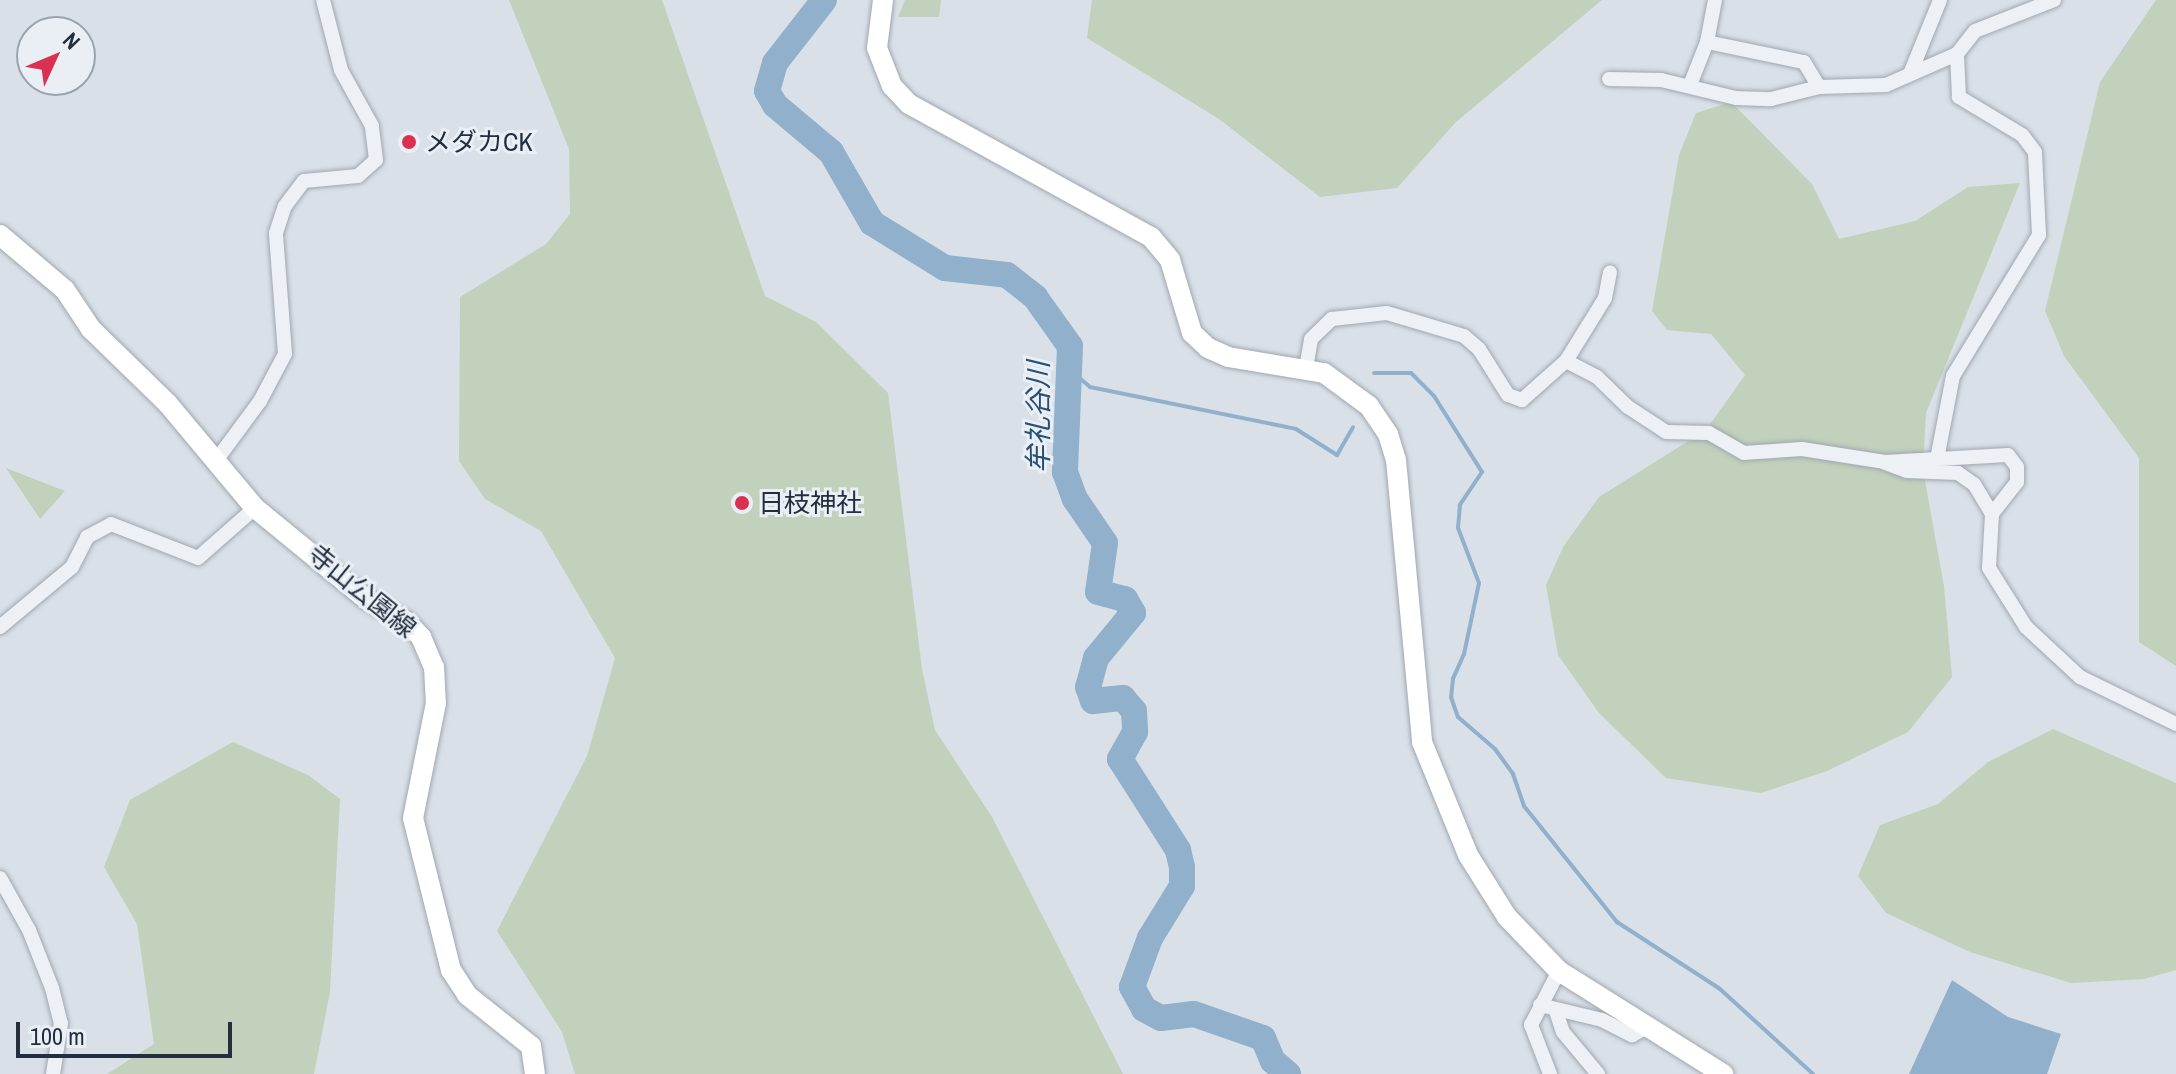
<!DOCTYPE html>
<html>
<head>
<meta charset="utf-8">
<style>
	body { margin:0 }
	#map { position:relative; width:2176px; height:1074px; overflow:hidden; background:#dae0e7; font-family:"Archivo Narrow","Noto Sans JP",sans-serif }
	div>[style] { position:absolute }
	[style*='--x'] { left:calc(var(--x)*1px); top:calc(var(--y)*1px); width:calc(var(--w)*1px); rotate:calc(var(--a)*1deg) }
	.green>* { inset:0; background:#c1d1bb }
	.water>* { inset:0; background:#91b0cb }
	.stream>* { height:4px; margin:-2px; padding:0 2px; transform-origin:2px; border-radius:2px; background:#91b0cb }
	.river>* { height:26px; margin:-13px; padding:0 13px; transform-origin:13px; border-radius:13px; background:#91b0cb }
	.roads { filter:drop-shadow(0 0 2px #9fa7b1) drop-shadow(0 0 2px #9fa7b1) }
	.street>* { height:14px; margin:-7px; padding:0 7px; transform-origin:7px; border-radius:7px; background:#edf0f5 }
	.secondary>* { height:20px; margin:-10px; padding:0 10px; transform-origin:10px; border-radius:10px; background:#fff }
	.dots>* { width:22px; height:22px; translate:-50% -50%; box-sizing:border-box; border:4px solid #eaeff5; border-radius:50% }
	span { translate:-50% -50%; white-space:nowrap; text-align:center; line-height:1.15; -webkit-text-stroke:6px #eaeff5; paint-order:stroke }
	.poi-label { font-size:26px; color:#232e3e }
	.left { translate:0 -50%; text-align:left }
	.street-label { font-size:26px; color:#232e3e }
	.water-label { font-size:28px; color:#2a4f75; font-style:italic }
	.north { position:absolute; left:16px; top:16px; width:80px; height:80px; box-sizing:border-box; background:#eaeff5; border:2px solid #9aa2ac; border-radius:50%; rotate:46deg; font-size:22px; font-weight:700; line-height:32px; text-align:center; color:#232e3e }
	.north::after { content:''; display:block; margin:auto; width:28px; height:36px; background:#da3151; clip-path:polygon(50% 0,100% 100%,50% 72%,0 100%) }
	.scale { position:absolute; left:16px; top:1022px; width:216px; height:36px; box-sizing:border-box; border:4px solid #232e3e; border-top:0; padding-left:10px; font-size:24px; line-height:28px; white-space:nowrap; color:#232e3e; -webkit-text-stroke:6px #eaeff5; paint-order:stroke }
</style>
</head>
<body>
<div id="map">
	<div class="green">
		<div style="clip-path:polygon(509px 0,662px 0,765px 296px,816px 322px,888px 393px,922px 669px,935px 730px,992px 817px,1123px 1074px,575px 1074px,562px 1032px,497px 931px,587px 756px,615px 658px,541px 531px,485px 499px,459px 461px,460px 297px,546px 244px,570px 214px,569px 149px)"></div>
		<div style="clip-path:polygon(905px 0,941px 0,939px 17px,898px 17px)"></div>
		<div style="clip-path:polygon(1092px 0,1602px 0,1456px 122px,1397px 188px,1320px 197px,1219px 119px,1087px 38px)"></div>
		<div style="clip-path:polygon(2156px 0,2176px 0,2176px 666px,2139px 642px,2139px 458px,2064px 356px,2045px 311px,2100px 82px)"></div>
		<div style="clip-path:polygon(1731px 102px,1812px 184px,1839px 239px,1915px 221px,1968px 187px,2020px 183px,1926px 413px,1923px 470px,1944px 586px,1952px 677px,1908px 732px,1827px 771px,1761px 793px,1666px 778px,1599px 713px,1558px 655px,1546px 585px,1563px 547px,1599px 497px,1706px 430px,1745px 375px,1711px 334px,1667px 330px,1652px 311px,1679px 155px,1696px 113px)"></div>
		<div style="clip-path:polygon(6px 468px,65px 491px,40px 519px)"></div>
		<div style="clip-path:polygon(2053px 729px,2176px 783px,2176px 970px,2144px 979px,2071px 983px,1970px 952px,1886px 913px,1858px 876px,1880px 825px,1938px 804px,1988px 762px)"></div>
		<div style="clip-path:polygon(233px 742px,308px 775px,340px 799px,330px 992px,314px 1074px,107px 1074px,154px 1044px,137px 924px,104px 867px,130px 800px)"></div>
	</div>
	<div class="water">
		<div style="clip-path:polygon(1952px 980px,2008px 1017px,2061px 1034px,2047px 1074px,1909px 1074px)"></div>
	</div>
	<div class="stream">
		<div style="--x:1071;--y:371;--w:25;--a:40"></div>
		<div style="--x:1090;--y:387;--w:210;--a:11.5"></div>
		<div style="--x:1296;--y:429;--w:49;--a:32.4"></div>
		<div style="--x:1337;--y:455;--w:32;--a:-60"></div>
		<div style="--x:1374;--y:373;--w:37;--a:0"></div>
		<div style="--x:1411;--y:373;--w:33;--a:45"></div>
		<div style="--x:1434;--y:396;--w:90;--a:57.7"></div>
		<div style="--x:1482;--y:472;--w:40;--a:124"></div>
		<div style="--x:1460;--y:505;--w:23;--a:95"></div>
		<div style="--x:1458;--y:528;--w:59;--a:69.1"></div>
		<div style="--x:1479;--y:583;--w:73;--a:101.9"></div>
		<div style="--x:1464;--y:654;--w:27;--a:114"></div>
		<div style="--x:1453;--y:679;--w:18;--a:96"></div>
		<div style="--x:1451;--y:697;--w:21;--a:71"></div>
		<div style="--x:1458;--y:717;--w:49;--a:40.9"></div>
		<div style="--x:1495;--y:749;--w:31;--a:54"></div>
		<div style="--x:1513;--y:774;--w:34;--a:71"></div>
		<div style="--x:1524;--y:806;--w:149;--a:51.3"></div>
		<div style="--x:1617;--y:922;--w:123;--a:33"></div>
		<div style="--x:1720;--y:989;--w:126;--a:42.4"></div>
	</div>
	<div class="river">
		<div style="--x:824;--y:0;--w:80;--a:127.9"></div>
		<div style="--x:775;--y:63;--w:29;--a:106"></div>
		<div style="--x:767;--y:91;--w:16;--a:60"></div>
		<div style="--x:775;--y:105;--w:73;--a:40"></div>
		<div style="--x:831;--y:152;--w:82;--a:60"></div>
		<div style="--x:872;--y:223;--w:86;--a:31.7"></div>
		<div style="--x:945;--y:268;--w:62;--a:6.4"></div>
		<div style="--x:1007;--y:275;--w:36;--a:38"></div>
		<div style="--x:1035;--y:297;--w:60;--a:54.5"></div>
		<div style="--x:1070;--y:346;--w:126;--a:92.3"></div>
		<div style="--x:1065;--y:472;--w:29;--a:70"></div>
		<div style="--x:1075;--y:499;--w:53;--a:55.7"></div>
		<div style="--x:1105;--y:543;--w:49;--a:98.1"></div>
		<div style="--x:1098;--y:592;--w:28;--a:15"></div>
		<div style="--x:1125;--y:599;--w:16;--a:60"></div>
		<div style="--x:1133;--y:613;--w:58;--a:129.4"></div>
		<div style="--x:1096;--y:658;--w:30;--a:105"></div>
		<div style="--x:1088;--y:687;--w:15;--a:70"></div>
		<div style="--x:1093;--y:701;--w:30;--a:-6"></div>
		<div style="--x:1123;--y:698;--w:17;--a:50"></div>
		<div style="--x:1134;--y:711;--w:21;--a:87"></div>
		<div style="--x:1135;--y:732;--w:31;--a:119"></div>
		<div style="--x:1120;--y:759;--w:108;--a:57.5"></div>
		<div style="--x:1178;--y:850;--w:18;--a:77"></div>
		<div style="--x:1182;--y:868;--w:18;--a:90"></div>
		<div style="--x:1182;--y:886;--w:61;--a:121.6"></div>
		<div style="--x:1150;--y:938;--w:52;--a:110.2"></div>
		<div style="--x:1132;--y:987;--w:25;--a:61"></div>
		<div style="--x:1144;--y:1009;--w:19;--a:28"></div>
		<div style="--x:1161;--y:1018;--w:33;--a:-7"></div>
		<div style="--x:1194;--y:1014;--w:73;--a:19.2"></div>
		<div style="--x:1263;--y:1038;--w:25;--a:67"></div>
		<div style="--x:1273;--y:1061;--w:20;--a:41"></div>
	</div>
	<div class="roads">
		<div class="street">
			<div style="--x:1707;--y:42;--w:43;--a:-79.2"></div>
			<div style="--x:1910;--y:74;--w:80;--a:-67.9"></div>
			<div style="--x:1609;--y:79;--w:52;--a:1.1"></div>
			<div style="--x:1661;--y:80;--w:77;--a:13.5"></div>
			<div style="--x:1736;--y:98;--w:35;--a:2"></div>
			<div style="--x:1771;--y:99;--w:49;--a:-14"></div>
			<div style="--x:1819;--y:87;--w:67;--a:-1.7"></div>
			<div style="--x:1886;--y:85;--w:77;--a:-23.6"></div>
			<div style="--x:1690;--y:85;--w:46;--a:-68.4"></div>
			<div style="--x:1707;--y:42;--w:99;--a:11.7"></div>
			<div style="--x:1804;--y:62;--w:29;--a:59"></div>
			<div style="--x:1566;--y:361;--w:35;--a:27"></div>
			<div style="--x:1597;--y:377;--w:43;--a:44.1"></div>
			<div style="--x:1628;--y:407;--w:45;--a:33.3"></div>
			<div style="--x:1666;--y:432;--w:43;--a:1.3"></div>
			<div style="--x:1709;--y:433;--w:40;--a:29.7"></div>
			<div style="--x:1744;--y:453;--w:58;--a:-3.9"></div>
			<div style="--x:1802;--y:449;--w:84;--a:8.9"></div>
			<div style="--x:1885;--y:462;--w:123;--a:-3.3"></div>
			<div style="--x:2008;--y:455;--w:15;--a:53"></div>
			<div style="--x:2017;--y:467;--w:15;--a:90"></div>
			<div style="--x:2017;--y:482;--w:41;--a:128"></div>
			<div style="--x:1306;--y:368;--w:29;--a:-80"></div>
			<div style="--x:1311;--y:339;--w:29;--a:-44"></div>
			<div style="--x:1332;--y:319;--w:55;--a:-6.2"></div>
			<div style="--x:1387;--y:313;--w:80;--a:16.6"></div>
			<div style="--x:1464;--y:336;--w:20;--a:41"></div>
			<div style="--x:1479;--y:349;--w:54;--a:57.8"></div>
			<div style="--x:1508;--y:395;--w:15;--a:20"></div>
			<div style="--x:1522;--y:400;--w:59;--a:-41.6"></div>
			<div style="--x:1566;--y:361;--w:74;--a:-58.2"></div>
			<div style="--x:1605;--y:298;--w:26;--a:-79"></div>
			<div style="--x:1937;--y:459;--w:85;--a:-79.1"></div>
			<div style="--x:1953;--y:376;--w:165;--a:-58.6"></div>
			<div style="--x:2039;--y:235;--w:83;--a:-92.8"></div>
			<div style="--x:2035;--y:152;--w:21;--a:-127"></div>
			<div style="--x:2022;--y:135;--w:74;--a:-148.9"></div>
			<div style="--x:1959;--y:97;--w:43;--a:-92.7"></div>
			<div style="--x:1957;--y:54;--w:29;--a:-52"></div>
			<div style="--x:1975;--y:31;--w:85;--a:-21.4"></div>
			<div style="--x:215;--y:462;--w:76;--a:-53.6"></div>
			<div style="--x:260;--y:401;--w:53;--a:-62"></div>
			<div style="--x:285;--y:354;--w:121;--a:-94.3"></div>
			<div style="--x:276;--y:233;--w:28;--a:-72"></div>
			<div style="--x:285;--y:206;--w:31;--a:-53"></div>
			<div style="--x:304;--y:181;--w:54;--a:-5.3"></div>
			<div style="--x:358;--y:176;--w:24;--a:-42"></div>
			<div style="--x:376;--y:160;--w:34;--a:-97"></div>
			<div style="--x:372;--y:126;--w:64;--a:-119"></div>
			<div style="--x:341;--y:70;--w:72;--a:-104.4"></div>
			<div style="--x:1885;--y:463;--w:23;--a:20"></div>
			<div style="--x:1907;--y:471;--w:51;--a:2.2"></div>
			<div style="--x:1958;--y:473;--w:19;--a:35"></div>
			<div style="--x:1974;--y:484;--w:35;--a:59"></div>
			<div style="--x:1992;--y:514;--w:54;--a:93.2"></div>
			<div style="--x:1989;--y:568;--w:70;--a:57.9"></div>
			<div style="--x:2026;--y:627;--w:74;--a:42.8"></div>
			<div style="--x:2080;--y:677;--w:107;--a:26.1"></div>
			<div style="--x:0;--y:627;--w:94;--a:-39.8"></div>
			<div style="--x:72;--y:567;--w:34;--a:-63"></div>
			<div style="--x:87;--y:537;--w:27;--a:-28"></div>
			<div style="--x:111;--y:524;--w:93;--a:21.3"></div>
			<div style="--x:198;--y:558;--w:76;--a:-41.3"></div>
			<div style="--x:0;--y:878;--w:60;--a:60.9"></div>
			<div style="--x:29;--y:930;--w:62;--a:68.4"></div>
			<div style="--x:52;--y:988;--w:36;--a:76"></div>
			<div style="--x:61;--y:1023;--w:52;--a:98.9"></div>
			<div style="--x:1540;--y:1005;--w:64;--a:13.6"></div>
			<div style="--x:1602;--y:1020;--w:34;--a:27"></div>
			<div style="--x:1632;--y:1035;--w:16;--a:-27"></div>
			<div style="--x:1556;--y:1011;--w:22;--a:72"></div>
			<div style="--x:1563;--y:1032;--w:55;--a:50.2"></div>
			<div style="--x:1550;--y:1074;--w:53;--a:-111.2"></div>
			<div style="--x:1531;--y:1025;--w:61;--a:-62.6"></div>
		</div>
		<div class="secondary">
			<div style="--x:883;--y:0;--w:48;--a:97.1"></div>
			<div style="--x:877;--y:48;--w:41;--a:68.5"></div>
			<div style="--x:892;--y:86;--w:25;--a:47"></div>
			<div style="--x:909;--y:104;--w:276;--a:28.8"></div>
			<div style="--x:1151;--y:237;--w:30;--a:50"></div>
			<div style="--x:1170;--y:260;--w:76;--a:73.2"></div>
			<div style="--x:1192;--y:333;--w:22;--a:43"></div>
			<div style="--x:1208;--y:348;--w:22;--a:24"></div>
			<div style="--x:1228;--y:357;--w:97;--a:9.5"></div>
			<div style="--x:1324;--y:373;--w:56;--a:36.3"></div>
			<div style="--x:1369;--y:406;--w:34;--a:56"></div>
			<div style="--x:1388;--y:434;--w:27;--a:73"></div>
			<div style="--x:1396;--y:460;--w:283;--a:84.7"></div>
			<div style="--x:1422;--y:742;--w:122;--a:67.8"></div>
			<div style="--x:1468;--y:855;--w:73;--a:57.8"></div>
			<div style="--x:1507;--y:917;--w:75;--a:46.1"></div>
			<div style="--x:1559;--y:971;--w:194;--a:32.1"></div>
			<div style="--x:0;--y:235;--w:85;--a:40.2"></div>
			<div style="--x:65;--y:290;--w:47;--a:56.3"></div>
			<div style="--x:91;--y:329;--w:107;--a:44.2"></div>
			<div style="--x:168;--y:404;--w:136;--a:50.1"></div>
			<div style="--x:255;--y:508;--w:144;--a:39.3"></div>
			<div style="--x:366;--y:599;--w:47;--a:29.3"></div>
			<div style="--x:407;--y:622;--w:21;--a:47"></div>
			<div style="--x:421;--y:637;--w:33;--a:67"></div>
			<div style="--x:434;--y:667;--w:36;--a:87"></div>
			<div style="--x:436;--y:703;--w:117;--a:101.3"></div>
			<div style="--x:413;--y:818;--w:157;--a:76"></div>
			<div style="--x:451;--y:970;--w:30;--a:57"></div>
			<div style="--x:467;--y:995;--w:82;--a:38.6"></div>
			<div style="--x:531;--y:1046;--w:28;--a:82"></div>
		</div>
	</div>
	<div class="dots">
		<div style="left:409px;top:142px;background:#da3151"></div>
		<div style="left:742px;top:503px;background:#da3151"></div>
	</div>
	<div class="poi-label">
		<span class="left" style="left:425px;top:142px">メダカCK</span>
		<span class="left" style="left:758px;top:503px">日枝神社</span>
	</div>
	<div class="street-label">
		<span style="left:362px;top:591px;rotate:39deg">寺山公園線</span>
	</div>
	<div class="water-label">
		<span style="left:1038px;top:417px;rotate:-90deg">牟礼谷川</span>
	</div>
	<div class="north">N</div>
	<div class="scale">100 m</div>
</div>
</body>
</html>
